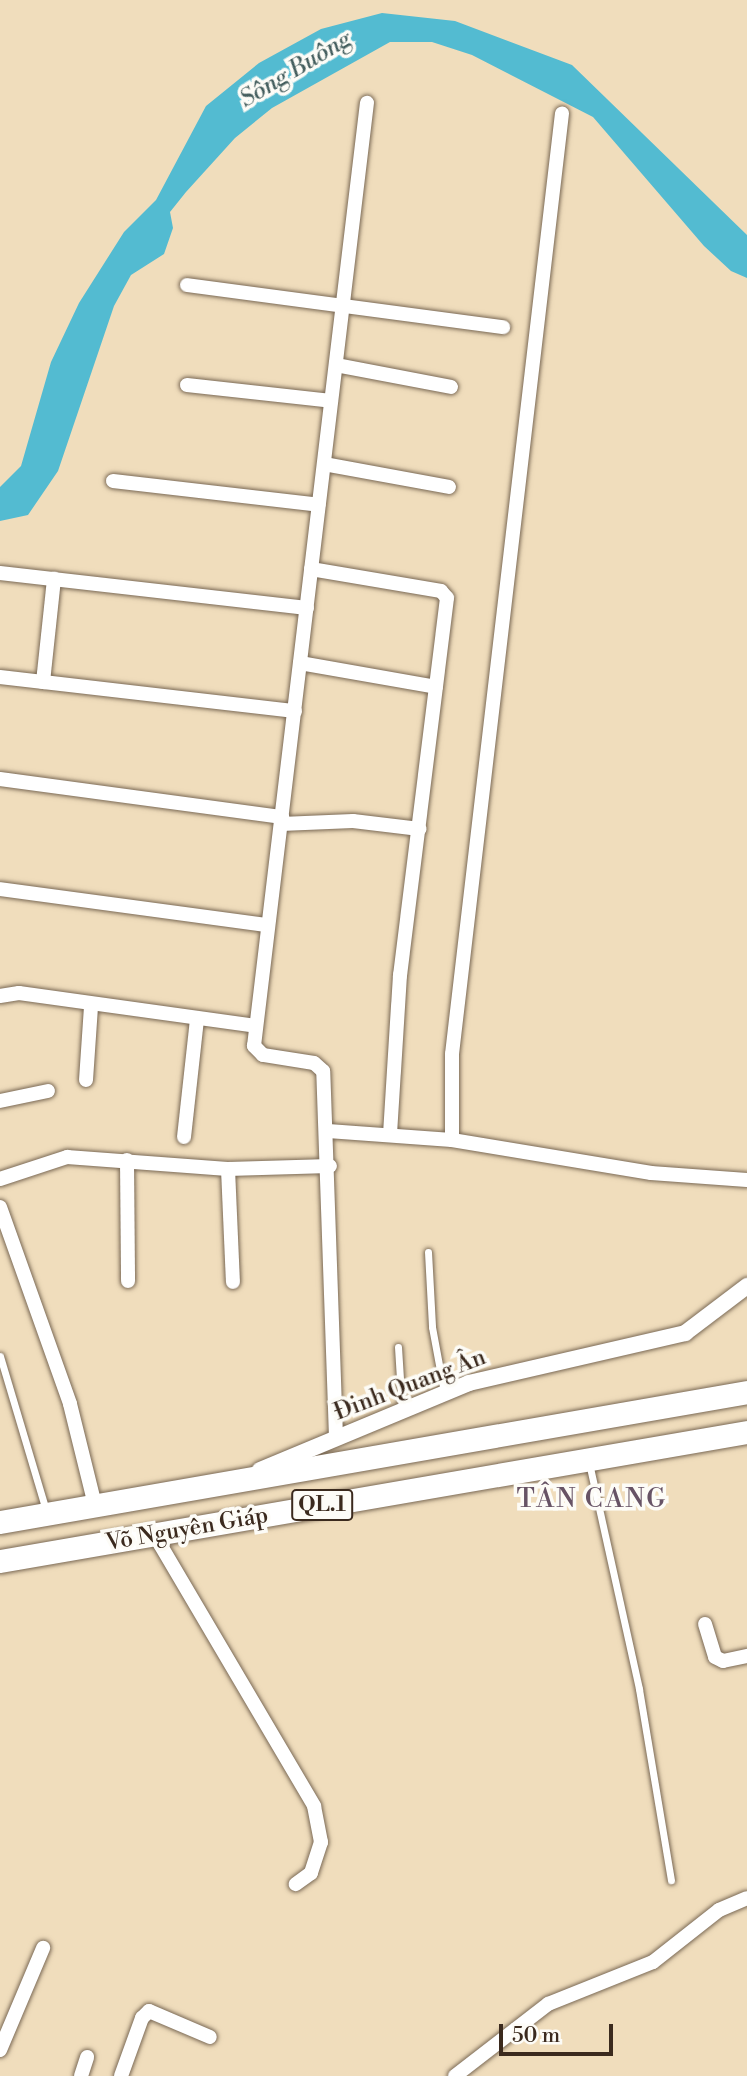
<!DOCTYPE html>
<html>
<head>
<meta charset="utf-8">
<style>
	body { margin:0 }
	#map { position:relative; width:747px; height:2076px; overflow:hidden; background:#f0ddbc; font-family:"Libre Bodoni",serif }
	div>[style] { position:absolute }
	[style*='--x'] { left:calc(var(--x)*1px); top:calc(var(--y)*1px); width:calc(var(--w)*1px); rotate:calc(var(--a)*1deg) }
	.water>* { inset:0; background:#53bbd1 }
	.roads { filter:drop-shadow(0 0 2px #7a6955) drop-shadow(0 0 2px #7a6955) }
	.service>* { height:7px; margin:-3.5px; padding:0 3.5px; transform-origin:3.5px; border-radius:3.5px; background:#fff }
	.minor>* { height:14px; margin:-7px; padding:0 7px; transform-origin:7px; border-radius:7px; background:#fff }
	.tertiary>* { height:16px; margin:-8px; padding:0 8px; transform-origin:8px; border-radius:8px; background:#fff }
	.trunk>* { height:23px; margin:-11.5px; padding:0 11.5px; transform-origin:11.5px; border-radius:11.5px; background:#fff }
	span { translate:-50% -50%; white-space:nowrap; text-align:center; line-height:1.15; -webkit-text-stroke:7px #fdfcf7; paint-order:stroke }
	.shield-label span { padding:2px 5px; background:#fdfcf7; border:2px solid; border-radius:5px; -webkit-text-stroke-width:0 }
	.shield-label { font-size:21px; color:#3b2a1e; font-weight:700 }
	.street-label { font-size:23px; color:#3b2a1e }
	.water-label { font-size:24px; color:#435d5d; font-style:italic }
	.quarter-label { font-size:26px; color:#675365; letter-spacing:2px }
	.scale { position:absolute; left:499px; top:2024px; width:114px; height:32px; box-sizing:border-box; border:4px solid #3b2a1e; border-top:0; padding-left:9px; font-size:21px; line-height:24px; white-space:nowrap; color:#3b2a1e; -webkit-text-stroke:5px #fdfcf7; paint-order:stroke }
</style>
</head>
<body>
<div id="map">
	<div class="water">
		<div style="clip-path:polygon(382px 13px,455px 21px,572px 65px,747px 235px,747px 278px,731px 271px,704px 246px,593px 117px,472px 55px,432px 42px,390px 42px,272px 108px,235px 138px,186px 192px,170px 212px,173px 228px,164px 254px,131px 275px,114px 306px,58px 471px,28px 515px,0 521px,0 487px,21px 466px,51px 362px,79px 303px,124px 232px,156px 200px,206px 106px,259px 63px,321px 29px)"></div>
	</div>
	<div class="roads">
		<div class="service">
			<div style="--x:428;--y:1252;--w:75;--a:86.9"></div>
			<div style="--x:432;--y:1327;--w:66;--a:79.5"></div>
			<div style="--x:398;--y:1347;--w:63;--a:86.4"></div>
			<div style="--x:0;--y:1356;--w:161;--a:73.4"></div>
			<div style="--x:589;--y:1463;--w:231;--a:77.5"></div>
			<div style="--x:639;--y:1689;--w:194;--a:80.5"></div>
		</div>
		<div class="minor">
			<div style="--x:187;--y:285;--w:319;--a:7.6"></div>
			<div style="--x:336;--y:365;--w:117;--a:10.8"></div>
			<div style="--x:187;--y:385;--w:145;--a:6.3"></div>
			<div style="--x:324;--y:464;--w:127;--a:10.4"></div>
			<div style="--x:113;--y:481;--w:207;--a:6.6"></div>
			<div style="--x:311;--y:569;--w:132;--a:9.6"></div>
			<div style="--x:441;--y:591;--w:9;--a:49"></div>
			<div style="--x:447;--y:598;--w:380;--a:97.1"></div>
			<div style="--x:400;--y:975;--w:160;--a:93.6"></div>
			<div style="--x:0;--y:573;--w:309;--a:6.5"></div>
			<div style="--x:300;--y:663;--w:138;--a:10"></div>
			<div style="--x:0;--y:677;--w:297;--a:6.6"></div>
			<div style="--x:43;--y:682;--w:104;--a:-83.9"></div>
			<div style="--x:0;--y:779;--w:285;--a:7.7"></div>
			<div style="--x:281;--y:824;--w:72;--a:-2.4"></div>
			<div style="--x:353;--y:821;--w:67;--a:6.8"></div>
			<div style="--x:0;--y:889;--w:269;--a:7.7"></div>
			<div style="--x:0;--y:996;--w:19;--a:-9"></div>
			<div style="--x:19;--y:993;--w:239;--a:7.9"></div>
			<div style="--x:86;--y:1080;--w:74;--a:-86.1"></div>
			<div style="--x:0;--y:1101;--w:49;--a:-11.8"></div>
			<div style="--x:328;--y:1131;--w:124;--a:4.2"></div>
			<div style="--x:452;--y:1140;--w:202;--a:9.4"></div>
			<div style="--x:651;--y:1173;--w:96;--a:4.2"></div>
			<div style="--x:184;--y:1137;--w:119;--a:-83.7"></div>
			<div style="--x:452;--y:1140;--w:86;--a:-90"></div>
			<div style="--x:452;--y:1054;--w:947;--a:-83.33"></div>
			<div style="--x:127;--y:1160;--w:121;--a:89.5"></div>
			<div style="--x:228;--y:1169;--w:113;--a:87.5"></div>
			<div style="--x:0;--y:1179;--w:71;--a:-18.2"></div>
			<div style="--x:67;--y:1157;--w:161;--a:4.3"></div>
			<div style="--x:228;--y:1169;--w:102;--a:-1.7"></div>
			<div style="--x:0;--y:1207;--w:209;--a:70.4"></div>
			<div style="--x:70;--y:1404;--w:104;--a:76.1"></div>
			<div style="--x:336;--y:1437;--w:366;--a:-92"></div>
			<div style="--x:323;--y:1071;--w:12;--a:-138"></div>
			<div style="--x:314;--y:1063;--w:52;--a:-171.1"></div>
			<div style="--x:263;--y:1055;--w:13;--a:-135"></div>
			<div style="--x:254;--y:1046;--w:950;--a:-83.17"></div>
			<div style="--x:154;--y:1534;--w:316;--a:59.5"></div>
			<div style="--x:314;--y:1806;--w:37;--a:79"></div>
			<div style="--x:321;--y:1842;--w:33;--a:108"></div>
			<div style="--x:311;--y:1873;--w:19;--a:144"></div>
			<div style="--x:705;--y:1624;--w:34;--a:73"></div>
			<div style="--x:715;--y:1657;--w:9;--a:27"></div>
			<div style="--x:723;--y:1661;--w:25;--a:-12"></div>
			<div style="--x:0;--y:2050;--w:111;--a:-67.1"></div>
			<div style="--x:81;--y:2076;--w:20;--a:-72"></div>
			<div style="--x:121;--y:2076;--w:62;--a:-70.1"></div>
			<div style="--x:142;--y:2018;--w:10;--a:-45"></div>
			<div style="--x:149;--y:2011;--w:66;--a:23.1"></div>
			<div style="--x:455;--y:2076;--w:118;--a:-37.7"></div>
			<div style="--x:548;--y:2004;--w:113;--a:-21.8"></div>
			<div style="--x:653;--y:1962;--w:84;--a:-38.2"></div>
			<div style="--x:719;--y:1910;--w:30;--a:-23"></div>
		</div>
		<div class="tertiary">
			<div style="--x:260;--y:1470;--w:226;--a:-22.6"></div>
			<div style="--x:469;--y:1383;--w:222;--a:-13"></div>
			<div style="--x:685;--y:1333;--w:78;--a:-37.2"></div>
		</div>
		<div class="trunk">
			<div style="--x:0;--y:1522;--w:758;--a:-9.87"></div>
			<div style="--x:0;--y:1561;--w:758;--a:-9.8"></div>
		</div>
	</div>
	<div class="shield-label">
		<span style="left:322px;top:1505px">QL.1</span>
	</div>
	<div class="street-label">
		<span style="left:410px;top:1385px;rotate:-21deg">Đinh Quang Ân</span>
		<span style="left:187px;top:1529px;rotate:-10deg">Võ Nguyên Giáp</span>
	</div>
	<div class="water-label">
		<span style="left:296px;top:70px;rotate:-31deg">Sông Buông</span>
	</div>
	<div class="quarter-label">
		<span style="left:592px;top:1500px">TÂN CANG</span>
	</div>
	<div class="scale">50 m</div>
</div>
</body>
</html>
